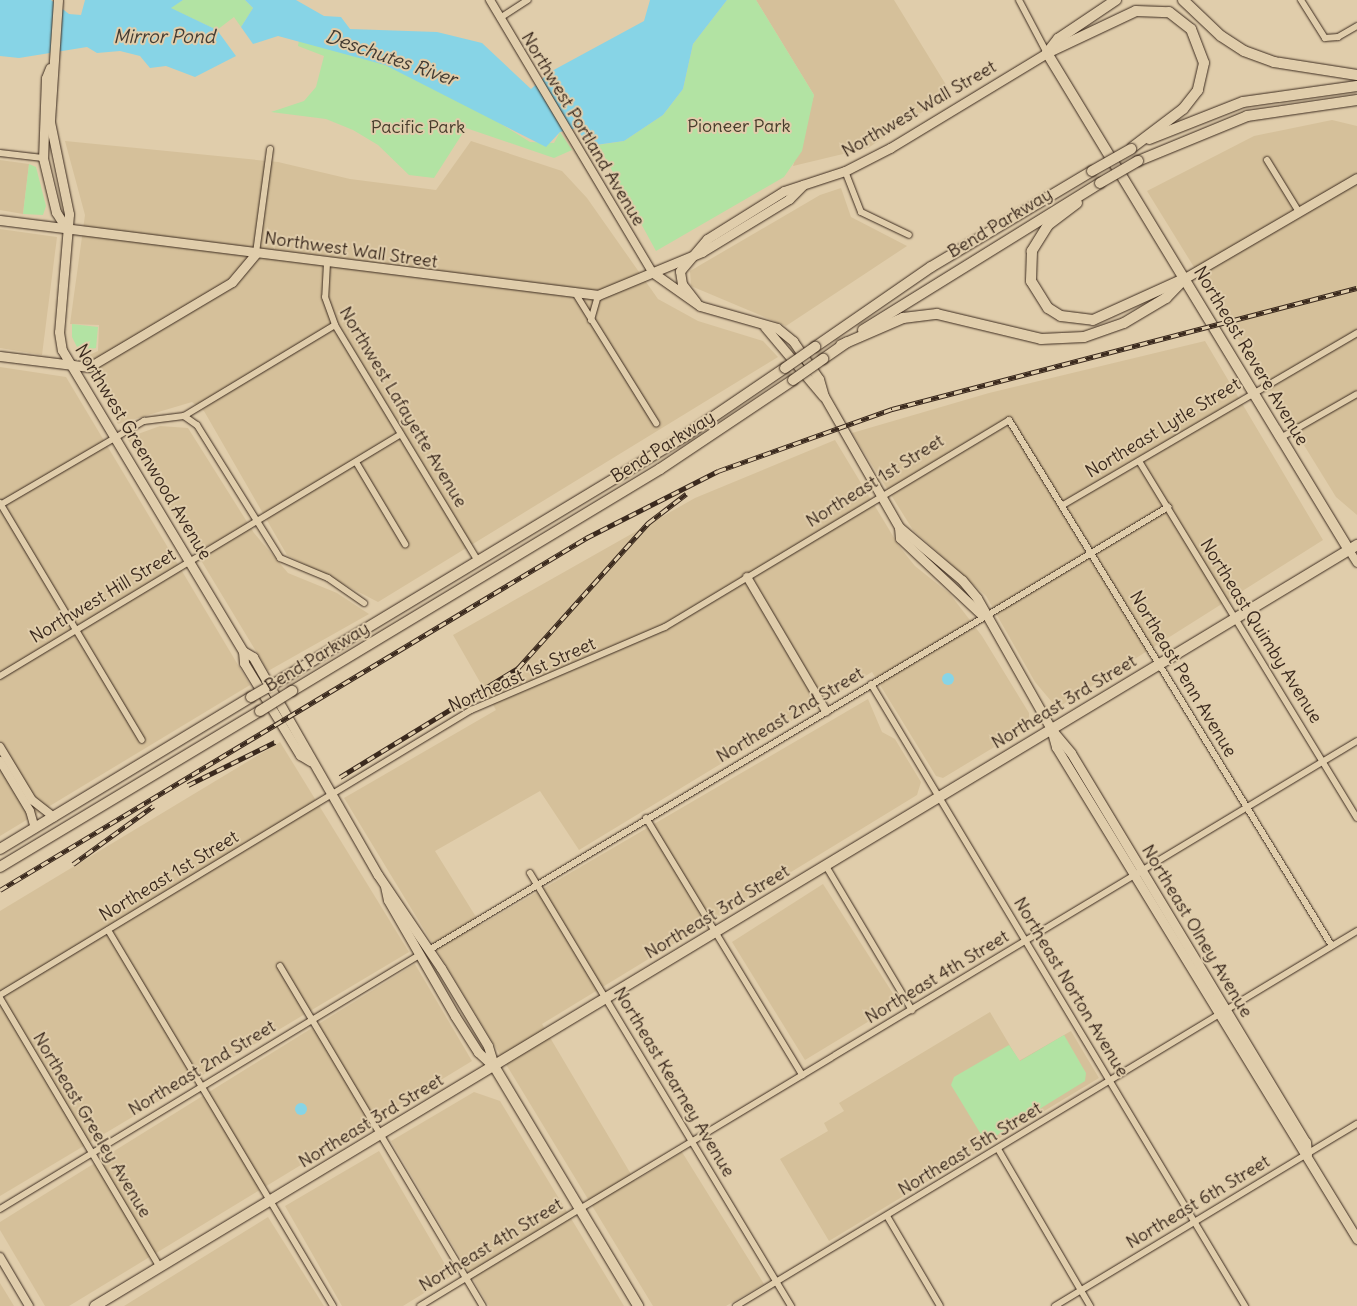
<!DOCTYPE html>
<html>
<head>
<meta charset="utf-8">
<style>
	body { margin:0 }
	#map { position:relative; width:1357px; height:1306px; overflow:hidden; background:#e0cdab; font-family:Delius,sans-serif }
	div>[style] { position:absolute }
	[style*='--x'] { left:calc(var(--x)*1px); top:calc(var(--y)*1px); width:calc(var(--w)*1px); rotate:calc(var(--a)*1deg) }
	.built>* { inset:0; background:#d5c09a }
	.green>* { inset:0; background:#b2e3a3 }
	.water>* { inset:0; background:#87d4e6 }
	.round { border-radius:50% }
	.roads { filter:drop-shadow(0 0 1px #3b2a1e) drop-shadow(0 0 1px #3b2a1e) }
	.minor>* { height:6px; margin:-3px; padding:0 3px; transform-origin:3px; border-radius:3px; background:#e0cdab }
	.tertiary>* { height:8px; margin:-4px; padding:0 4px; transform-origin:4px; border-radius:4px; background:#e0cdab }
	.secondary>* { height:9px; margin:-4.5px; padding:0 4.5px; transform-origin:4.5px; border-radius:4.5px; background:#e0cdab }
	.primary>* { height:10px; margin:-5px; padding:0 5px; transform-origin:5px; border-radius:5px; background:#e0cdab }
	.trunk>* { height:10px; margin:-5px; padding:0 5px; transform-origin:5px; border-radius:5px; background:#e0cdab }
	.rail>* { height:4.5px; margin-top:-2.25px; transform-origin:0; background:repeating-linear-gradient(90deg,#e0cdab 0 8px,#3b2a1e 0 16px); box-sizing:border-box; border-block:1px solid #3b2a1e }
	.bridges { filter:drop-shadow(0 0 1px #3b2a1e) drop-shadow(0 0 1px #3b2a1e) }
	.trunk-bridge>* { height:10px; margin:-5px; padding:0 5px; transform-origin:5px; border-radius:5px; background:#e0cdab }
	span { translate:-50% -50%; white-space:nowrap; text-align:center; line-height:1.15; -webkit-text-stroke:4px #e0cdab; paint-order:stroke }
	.street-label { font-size:18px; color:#3b2a1e }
	.park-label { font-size:18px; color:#473c2b }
	.water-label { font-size:19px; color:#433b32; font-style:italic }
</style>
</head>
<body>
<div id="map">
	<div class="built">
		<div style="clip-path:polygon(756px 0,894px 0,951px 93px,868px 148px,793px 166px,814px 95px)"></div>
		<div style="clip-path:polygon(1332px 120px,1357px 126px,1357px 515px,1336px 497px,1147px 191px,1254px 136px)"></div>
		<div style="clip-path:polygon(65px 141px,278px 162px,350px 179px,436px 190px,471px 141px,562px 171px,587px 198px,658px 299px,698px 321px,763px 341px,778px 357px,378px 602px,287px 555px,204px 411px,192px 402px,118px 424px,85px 357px,98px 351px,99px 325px,70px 324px,85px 215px)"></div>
		<div style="clip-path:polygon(0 160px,29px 164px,23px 214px,0 210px)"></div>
		<div style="clip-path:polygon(841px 188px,851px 217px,907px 246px,786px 326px,691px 286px,690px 271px,820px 195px)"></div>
		<div style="clip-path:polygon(0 229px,57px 237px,42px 355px,0 348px)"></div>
		<div style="clip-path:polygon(1205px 341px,1323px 540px,1057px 708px,1035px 682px,986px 596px,913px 530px,852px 433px,989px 393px)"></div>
		<div style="clip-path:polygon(0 367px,66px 377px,250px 685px,0 836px)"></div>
		<div style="clip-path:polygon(160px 426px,188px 428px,254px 533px,288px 573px,337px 593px,369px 614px,268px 671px,127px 438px)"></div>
		<div style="clip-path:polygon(835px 440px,899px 546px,915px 566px,950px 594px,982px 636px,1029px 713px,1029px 726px,943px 778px,936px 776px,872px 672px,579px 850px,540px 791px,435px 851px,481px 925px,868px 699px,882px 732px,895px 739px,921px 782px,917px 795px,542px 1024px,635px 1181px,682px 1152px,764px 1284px,726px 1306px,653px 1306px,344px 798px,496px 710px,453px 635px,695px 498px)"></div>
		<div style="clip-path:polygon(280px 742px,409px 952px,0 1196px,0 911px)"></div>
		<div style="clip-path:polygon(823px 884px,899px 1003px,805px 1060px,732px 942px)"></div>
		<div style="clip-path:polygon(415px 964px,472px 1061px,69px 1306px,45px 1306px,0 1230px,0 1222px)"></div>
		<div style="clip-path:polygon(990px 1012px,1019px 1061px,1071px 1031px,1099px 1078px,829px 1241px,780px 1159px,828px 1131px,824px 1123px,844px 1111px,839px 1103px)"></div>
		<div style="clip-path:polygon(474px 1092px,500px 1101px,624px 1306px,489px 1306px,391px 1141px)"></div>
		<div style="clip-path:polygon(379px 1151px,446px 1266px,450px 1264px,455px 1274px,403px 1306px,342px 1306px,285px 1206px)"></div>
		<div style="clip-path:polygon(268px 1217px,324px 1306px,124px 1306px)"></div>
		<div style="clip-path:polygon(0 1283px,14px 1306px,0 1306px)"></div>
	</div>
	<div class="green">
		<div style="clip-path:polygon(183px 0,245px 0,253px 8px,241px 27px,234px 17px,217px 30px,170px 8px)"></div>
		<div style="clip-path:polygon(727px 0,756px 0,814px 95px,802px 151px,784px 177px,656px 251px,598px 145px,624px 141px,663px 115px,683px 89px,693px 44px)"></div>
		<div style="clip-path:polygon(299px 40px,385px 65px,469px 104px,530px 142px,554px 143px,560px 132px,572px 150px,554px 158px,466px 128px,434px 178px,409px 175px,378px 145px,353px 130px,326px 119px,271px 112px,304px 101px,316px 87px,324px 56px,298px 46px)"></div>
		<div style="clip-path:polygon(29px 164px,36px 167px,46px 206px,43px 215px,23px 214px)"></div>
		<div style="clip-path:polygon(72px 324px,98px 327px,96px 348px,79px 351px,72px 337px)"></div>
		<div style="clip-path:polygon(1064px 1035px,1086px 1073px,1085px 1081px,991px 1139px,982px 1136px,951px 1085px,954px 1077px,1009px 1045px,1020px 1061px)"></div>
	</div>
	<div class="water">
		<div style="clip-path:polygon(0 0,51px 0,69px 14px,81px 15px,85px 0,183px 0,171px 8px,217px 30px,236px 56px,195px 77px,166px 66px,150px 68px,140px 56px,120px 51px,97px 53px,87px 47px,19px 58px,0 56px)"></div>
		<div style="clip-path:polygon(245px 0,296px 0,324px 16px,341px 17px,350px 29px,437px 32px,482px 43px,531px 89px,550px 72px,644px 21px,650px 0,727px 0,693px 44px,683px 89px,663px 115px,624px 141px,589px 146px,576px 128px,560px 132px,546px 147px,385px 65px,278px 36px,253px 44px,241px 27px,253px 8px)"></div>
		<div class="round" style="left:942px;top:673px;width:12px;height:12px"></div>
		<div class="round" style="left:295px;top:1103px;width:12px;height:12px"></div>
	</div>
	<div class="roads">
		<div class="minor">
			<div style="--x:1019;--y:0;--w:60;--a:62.2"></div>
			<div style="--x:1301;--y:0;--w:45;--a:57.7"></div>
			<div style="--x:1325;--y:38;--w:13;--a:-4"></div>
			<div style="--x:1338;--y:37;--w:22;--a:-30"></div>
			<div style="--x:500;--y:18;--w:33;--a:-33"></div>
			<div style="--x:0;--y:153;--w:43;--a:6.6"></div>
			<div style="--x:1267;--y:160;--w:61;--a:58.4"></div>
			<div style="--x:845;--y:171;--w:44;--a:68.7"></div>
			<div style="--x:861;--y:212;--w:53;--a:25.6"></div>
			<div style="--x:256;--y:253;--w:105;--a:-82.3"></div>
			<div style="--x:327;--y:263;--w:34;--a:93"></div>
			<div style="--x:325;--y:297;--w:30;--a:70"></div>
			<div style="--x:335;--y:325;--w:276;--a:58.8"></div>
			<div style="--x:577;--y:296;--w:150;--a:58.1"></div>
			<div style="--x:591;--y:320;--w:26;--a:-74"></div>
			<div style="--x:184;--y:416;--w:16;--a:35"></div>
			<div style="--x:197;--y:425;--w:157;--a:58"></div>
			<div style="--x:280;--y:558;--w:52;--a:22.6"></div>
			<div style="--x:328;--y:578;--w:44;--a:34.8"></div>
			<div style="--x:1282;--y:437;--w:86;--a:-29.8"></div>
			<div style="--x:1139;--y:461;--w:418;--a:58.6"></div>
			<div style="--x:356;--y:462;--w:96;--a:59.1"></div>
			<div style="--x:0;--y:503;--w:276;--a:59.1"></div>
			<div style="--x:0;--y:505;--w:167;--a:-30.3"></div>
			<div style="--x:144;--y:421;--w:40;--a:-7.1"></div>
			<div style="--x:184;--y:416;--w:176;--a:-31.1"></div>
			<div style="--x:1063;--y:505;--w:341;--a:-30.3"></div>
			<div style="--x:0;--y:676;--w:468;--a:-31.1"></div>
			<div style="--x:871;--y:684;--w:726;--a:58.98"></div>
			<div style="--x:646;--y:818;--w:301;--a:58.7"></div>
			<div style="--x:826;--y:866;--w:168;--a:59.2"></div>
			<div style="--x:530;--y:873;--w:506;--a:58.92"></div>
			<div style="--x:108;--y:930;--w:438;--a:59.1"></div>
			<div style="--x:429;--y:950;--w:862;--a:-30.94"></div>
			<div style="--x:280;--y:966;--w:396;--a:59.2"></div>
			<div style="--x:0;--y:995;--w:551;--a:-31.18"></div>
			<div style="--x:471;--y:710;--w:211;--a:-23.2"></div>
			<div style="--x:665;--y:627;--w:401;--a:-31"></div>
			<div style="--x:1009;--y:420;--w:617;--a:58.45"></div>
			<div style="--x:0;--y:998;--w:313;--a:59.3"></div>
			<div style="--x:1226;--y:1010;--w:153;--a:-31.1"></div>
			<div style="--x:998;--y:1149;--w:182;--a:59.6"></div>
			<div style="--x:583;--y:1207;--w:903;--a:-31.05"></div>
			<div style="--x:0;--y:1209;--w:491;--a:-31.2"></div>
			<div style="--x:887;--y:1216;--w:104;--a:59.5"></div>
			<div style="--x:420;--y:1306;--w:185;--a:-31.3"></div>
			<div style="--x:736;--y:1306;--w:563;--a:-31.12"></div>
			<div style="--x:1055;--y:1306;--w:353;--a:-31.1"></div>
		</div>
		<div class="tertiary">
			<div style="--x:490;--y:0;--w:317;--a:59.2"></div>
			<div style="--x:1349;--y:550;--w:15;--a:58"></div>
			<div style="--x:747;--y:577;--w:156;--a:59.5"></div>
			<div style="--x:0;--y:747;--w:62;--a:58.9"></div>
			<div style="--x:32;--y:800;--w:28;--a:38"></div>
			<div style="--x:0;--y:761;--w:58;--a:59"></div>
			<div style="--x:30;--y:811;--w:18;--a:74"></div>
			<div style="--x:0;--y:1257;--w:57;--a:59.4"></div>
		</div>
		<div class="secondary">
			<div style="--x:58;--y:0;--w:122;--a:93.8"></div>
			<div style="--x:50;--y:122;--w:94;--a:78.3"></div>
			<div style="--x:69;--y:214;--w:118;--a:94.8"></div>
			<div style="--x:59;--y:332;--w:18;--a:81"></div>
			<div style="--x:62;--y:350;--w:351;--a:59"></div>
			<div style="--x:243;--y:651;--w:12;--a:85"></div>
			<div style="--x:244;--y:663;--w:108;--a:58.7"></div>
			<div style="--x:300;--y:755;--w:12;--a:31"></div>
			<div style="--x:50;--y:68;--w:11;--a:112"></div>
			<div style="--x:46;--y:78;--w:80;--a:92.1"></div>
			<div style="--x:43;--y:158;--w:56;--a:76.5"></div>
			<div style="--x:56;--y:212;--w:19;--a:58"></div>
			<div style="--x:0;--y:220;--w:603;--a:7.15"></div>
			<div style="--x:598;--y:295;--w:113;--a:-22.5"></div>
			<div style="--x:702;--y:252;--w:102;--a:-31.3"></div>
			<div style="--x:789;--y:199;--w:20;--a:-45"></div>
			<div style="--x:652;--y:272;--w:59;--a:35.3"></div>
			<div style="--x:700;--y:306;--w:80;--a:15.9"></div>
			<div style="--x:777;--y:328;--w:21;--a:39"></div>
			<div style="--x:793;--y:341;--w:46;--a:55.6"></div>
			<div style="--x:819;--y:379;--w:18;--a:74"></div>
			<div style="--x:824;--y:396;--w:151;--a:60.2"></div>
			<div style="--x:899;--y:527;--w:11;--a:85"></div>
			<div style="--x:900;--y:538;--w:112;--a:43.2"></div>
			<div style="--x:1185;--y:278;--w:199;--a:-30.2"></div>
			<div style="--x:696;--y:302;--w:23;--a:-128"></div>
			<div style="--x:682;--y:284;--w:13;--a:-99"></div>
			<div style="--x:680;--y:271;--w:42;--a:-49.8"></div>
			<div style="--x:707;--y:239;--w:91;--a:-31.9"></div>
			<div style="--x:784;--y:191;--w:64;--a:-18.2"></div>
			<div style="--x:845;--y:171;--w:51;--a:-27.1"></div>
			<div style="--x:890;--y:148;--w:184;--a:-31.2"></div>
			<div style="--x:765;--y:327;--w:90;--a:50"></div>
			<div style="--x:0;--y:356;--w:90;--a:7"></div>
			<div style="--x:89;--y:367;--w:166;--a:-30.7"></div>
			<div style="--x:232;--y:282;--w:38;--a:-50"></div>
			<div style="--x:899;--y:527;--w:82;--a:40.1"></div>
			<div style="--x:962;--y:580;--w:23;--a:50"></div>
			<div style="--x:977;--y:598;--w:150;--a:60.5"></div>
			<div style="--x:1051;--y:729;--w:31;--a:50"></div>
			<div style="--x:1071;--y:753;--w:454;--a:58.9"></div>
			<div style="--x:1306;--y:1142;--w:12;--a:85"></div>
			<div style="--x:243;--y:651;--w:12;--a:31"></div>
			<div style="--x:253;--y:657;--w:251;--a:60.2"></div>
			<div style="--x:378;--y:875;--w:112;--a:55.9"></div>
			<div style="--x:441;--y:968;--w:91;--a:58.9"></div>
			<div style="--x:488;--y:1046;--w:21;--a:73"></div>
			<div style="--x:1052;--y:732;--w:16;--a:75"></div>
			<div style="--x:1056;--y:747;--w:577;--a:58.54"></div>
			<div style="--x:385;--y:886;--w:14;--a:78"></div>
			<div style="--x:388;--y:900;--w:134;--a:60"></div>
			<div style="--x:455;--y:1016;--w:43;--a:57.4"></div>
			<div style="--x:478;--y:1052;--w:21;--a:43"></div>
		</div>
		<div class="primary">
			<div style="--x:1047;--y:53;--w:582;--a:58.72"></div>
			<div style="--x:494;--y:1066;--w:280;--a:59"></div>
			<div style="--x:95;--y:1306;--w:1474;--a:-31.09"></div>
		</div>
		<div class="trunk">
			<div style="--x:1183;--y:0;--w:52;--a:43.5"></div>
			<div style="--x:1221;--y:36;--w:27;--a:33"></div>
			<div style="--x:1244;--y:51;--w:32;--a:20"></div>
			<div style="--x:1274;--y:62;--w:84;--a:8.9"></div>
			<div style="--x:1047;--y:53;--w:98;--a:-25.3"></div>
			<div style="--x:1136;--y:11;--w:33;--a:2"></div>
			<div style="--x:1169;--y:12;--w:28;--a:38"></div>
			<div style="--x:1191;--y:29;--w:36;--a:69"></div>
			<div style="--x:1204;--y:63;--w:28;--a:103"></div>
			<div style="--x:1198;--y:90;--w:24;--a:128"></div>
			<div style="--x:1183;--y:109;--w:63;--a:142.8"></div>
			<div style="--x:1047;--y:53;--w:18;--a:-52"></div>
			<div style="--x:1058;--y:39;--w:70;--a:-33.9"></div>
			<div style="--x:1149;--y:139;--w:101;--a:-21.5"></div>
			<div style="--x:1243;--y:102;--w:115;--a:-8"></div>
			<div style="--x:1138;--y:161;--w:118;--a:-22.4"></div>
			<div style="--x:1247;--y:116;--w:111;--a:-8.3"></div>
			<div style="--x:1077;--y:203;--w:36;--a:143"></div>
			<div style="--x:1048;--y:225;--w:31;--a:122"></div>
			<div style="--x:1032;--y:251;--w:30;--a:92"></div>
			<div style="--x:1031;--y:281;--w:32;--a:58"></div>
			<div style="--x:1048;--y:308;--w:15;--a:32"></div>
			<div style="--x:1061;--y:316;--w:32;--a:7"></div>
			<div style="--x:1093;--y:320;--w:97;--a:-24.4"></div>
			<div style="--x:863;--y:330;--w:279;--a:-31.8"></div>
			<div style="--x:841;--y:345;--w:68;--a:-23.5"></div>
			<div style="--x:903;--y:318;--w:34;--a:-7"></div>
			<div style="--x:937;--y:314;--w:107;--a:13.5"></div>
			<div style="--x:1041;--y:339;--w:43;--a:-2.7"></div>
			<div style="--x:1084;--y:337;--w:42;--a:-19.3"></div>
			<div style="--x:1124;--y:323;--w:49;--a:-30.8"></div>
			<div style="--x:1166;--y:298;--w:28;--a:-46"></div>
			<div style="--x:815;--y:347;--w:141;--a:-34.6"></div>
			<div style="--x:931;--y:267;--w:187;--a:-30.8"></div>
			<div style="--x:823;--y:359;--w:29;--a:-35"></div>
			<div style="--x:284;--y:678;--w:468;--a:-31.1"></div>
			<div style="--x:685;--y:436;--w:121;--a:-34.2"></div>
			<div style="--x:292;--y:691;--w:430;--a:-31.1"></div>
			<div style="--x:660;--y:469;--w:160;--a:-33.8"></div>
			<div style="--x:0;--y:849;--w:293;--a:-31.2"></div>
			<div style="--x:0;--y:867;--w:303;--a:-31"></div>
		</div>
	</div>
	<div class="rail">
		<div style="--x:340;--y:777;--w:209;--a:-31.5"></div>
		<div style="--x:518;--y:668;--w:195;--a:-48.1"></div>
		<div style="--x:648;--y:523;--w:48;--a:-37.3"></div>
		<div style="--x:188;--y:785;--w:97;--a:-26.3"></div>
		<div style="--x:73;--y:864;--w:99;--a:-35.9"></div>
		<div style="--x:0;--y:890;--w:684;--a:-30.99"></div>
		<div style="--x:586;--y:538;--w:148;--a:-26.9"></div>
		<div style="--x:718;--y:471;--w:185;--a:-19.6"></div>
		<div style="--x:892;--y:409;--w:480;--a:-14.6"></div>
	</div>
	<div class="bridges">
		<div class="trunk-bridge">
			<div style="--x:1092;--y:171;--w:45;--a:-29.4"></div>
			<div style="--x:1100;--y:183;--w:44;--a:-30.1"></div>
			<div style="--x:785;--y:368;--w:37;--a:-35"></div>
			<div style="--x:793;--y:380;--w:37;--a:-35"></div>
			<div style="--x:251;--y:697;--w:38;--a:-30"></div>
			<div style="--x:260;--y:711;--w:38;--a:-32"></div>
		</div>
	</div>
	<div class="street-label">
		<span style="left:919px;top:109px;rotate:-30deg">Northwest Wall Street</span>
		<span style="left:583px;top:129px;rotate:59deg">Northwest Portland Avenue</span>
		<span style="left:1000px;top:223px;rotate:-31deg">Bend Parkway</span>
		<span style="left:351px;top:250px;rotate:8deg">Northwest Wall Street</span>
		<span style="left:1251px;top:356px;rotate:59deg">Northeast Revere Avenue</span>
		<span style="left:403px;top:407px;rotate:59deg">Northwest Lafayette Avenue</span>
		<span style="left:1163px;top:428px;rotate:-31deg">Northeast Lytle Street</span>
		<span style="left:663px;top:447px;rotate:-32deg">Bend Parkway</span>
		<span style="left:143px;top:452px;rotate:59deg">Northwest Greenwood Avenue</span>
		<span style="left:875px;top:481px;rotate:-32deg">Northeast 1st Street</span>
		<span style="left:103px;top:596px;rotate:-31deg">Northwest Hill Street</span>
		<span style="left:1261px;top:631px;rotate:58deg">Northeast Quimby Avenue</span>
		<span style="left:317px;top:657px;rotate:-31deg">Bend Parkway</span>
		<span style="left:1183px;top:674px;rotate:59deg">Northeast Penn Avenue</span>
		<span style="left:522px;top:675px;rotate:-24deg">Northeast 1st Street</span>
		<span style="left:1064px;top:702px;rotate:-31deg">Northeast 3rd Street</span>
		<span style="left:790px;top:715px;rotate:-31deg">Northeast 2nd Street</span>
		<span style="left:169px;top:876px;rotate:-31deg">Northeast 1st Street</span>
		<span style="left:717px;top:912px;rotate:-31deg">Northeast 3rd Street</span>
		<span style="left:1197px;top:931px;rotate:59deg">Northeast Olney Avenue</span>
		<span style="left:937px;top:977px;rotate:-31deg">Northeast 4th Street</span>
		<span style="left:1071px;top:987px;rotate:59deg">Northeast Norton Avenue</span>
		<span style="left:202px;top:1068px;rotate:-31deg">Northeast 2nd Street</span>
		<span style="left:674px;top:1082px;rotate:59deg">Northeast Kearney Avenue</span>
		<span style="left:371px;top:1121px;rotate:-31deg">Northeast 3rd Street</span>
		<span style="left:92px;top:1125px;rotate:59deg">Northeast Greeley Avenue</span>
		<span style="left:970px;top:1149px;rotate:-31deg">Northeast 5th Street</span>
		<span style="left:1198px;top:1202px;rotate:-31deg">Northeast 6th Street</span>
		<span style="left:491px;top:1245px;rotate:-31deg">Northeast 4th Street</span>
	</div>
	<div class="park-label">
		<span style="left:739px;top:126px">Pioneer Park</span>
		<span style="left:418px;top:127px">Pacific Park</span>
	</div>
	<div class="water-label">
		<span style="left:164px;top:37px">Mirror Pond</span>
		<span style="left:391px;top:58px;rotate:19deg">Deschutes River</span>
	</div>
</div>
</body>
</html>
